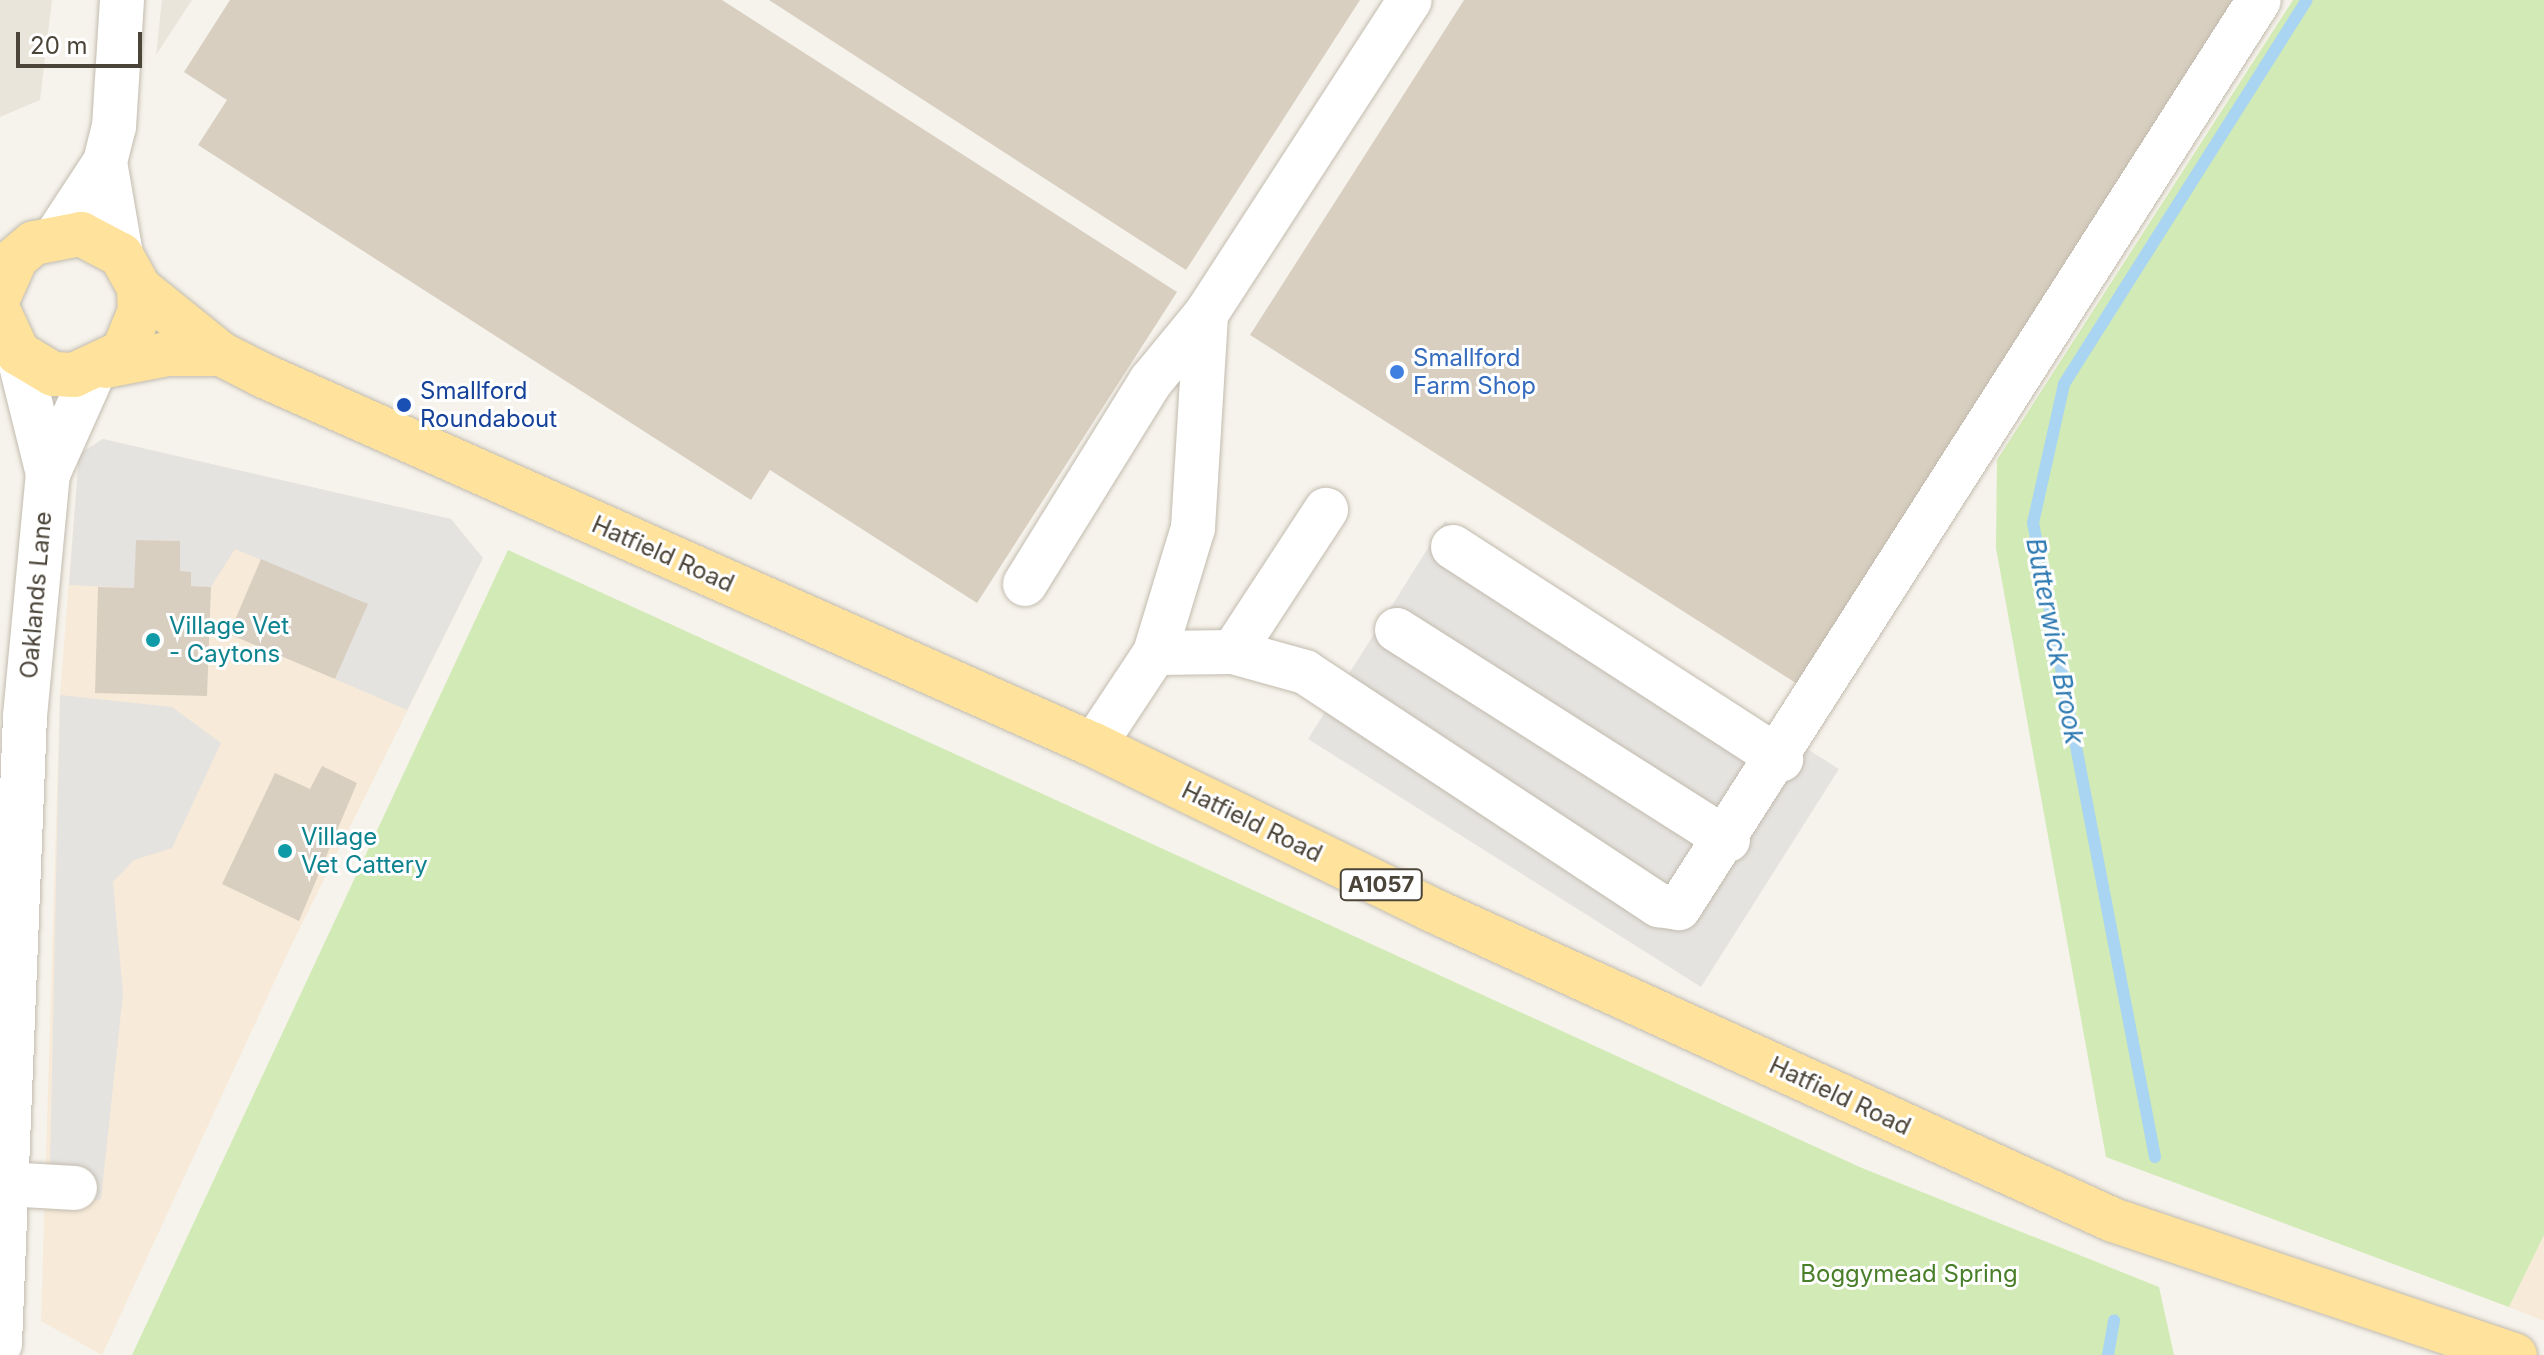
<!DOCTYPE html>
<html>
<head>
<meta charset="utf-8">
<style>
	body { margin:0 }
	#map { position:relative; width:2544px; height:1355px; overflow:hidden; background:#f6f3ec; font-family:Inter,sans-serif }
	div>[style] { position:absolute }
	[style*='--x'] { left:calc(var(--x)*1px); top:calc(var(--y)*1px); width:calc(var(--w)*1px); rotate:calc(var(--a)*1deg) }
	.residential>* { inset:0; background:#eae5da }
	.commercial>* { inset:0; background:#f7ead8 }
	.green>* { inset:0; background:#d2eab5 }
	.parking>* { inset:0; background:#e5e3e0 }
	.stream>* { height:12px; margin:-6px; padding:0 6px; transform-origin:6px; border-radius:6px; background:#a9d4f2 }
	.building>* { inset:0; background:#d8cfc1 }
	.roads { filter:drop-shadow(0 0 2px #c2bbae) drop-shadow(0 0 2px #c2bbae) }
	.minor>* { height:44px; margin:-22px; padding:0 22px; transform-origin:22px; border-radius:22px; background:#fff }
	.major>* { height:44px; margin:-22px; padding:0 22px; transform-origin:22px; border-radius:22px; background:#ffe39c }
	.dots>* { width:22px; height:22px; translate:-50% -50%; box-sizing:border-box; border:4px solid #fff; border-radius:50% }
	span { translate:-50% -50%; white-space:nowrap; text-align:center; line-height:1.15; -webkit-text-stroke:6px #fff; paint-order:stroke }
	.shield-label span { padding:2px 6px; background:#fff; border:2px solid; border-radius:6px; -webkit-text-stroke-width:0 }
	.shield-label { font-size:22px; color:#4b4439; font-weight:700 }
	.shop-label { font-size:24px; color:#366cbe }
	.left { translate:0 -50%; text-align:left }
	.transit-label { font-size:24px; color:#164399 }
	.street-label { font-size:24px; color:#4b4439 }
	.culture-label { font-size:24px; color:#0d838f }
	.park-label { font-size:24px; color:#4a7f2a }
	.water-label { font-size:26px; color:#2e7ab2; font-style:italic }
	.scale { position:absolute; left:16px; top:32px; width:126px; height:36px; box-sizing:border-box; border:4px solid #4b4439; border-top:0; padding-left:10px; font-size:24px; line-height:28px; white-space:nowrap; color:#4b4439; -webkit-text-stroke:6px #fff; paint-order:stroke }
</style>
</head>
<body>
<div id="map">
	<div class="residential">
		<div style="clip-path:polygon(0 0,52px 0,40px 100px,0 117px)"></div>
		<div style="clip-path:polygon(162px 0,192px 0,156px 55px)"></div>
	</div>
	<div class="commercial">
		<div style="clip-path:polygon(103px 439px,451px 519px,483px 558px,290px 948px,102px 1355px,41px 1321px,60px 695px,79px 454px)"></div>
		<div style="clip-path:polygon(2544px 1235px,2544px 1321px,2509px 1307px)"></div>
	</div>
	<div class="green">
		<div style="clip-path:polygon(2293px 0,2544px 0,2544px 1235px,2509px 1307px,2106px 1157px,1996px 548px,1997px 460px)"></div>
		<div style="clip-path:polygon(508px 550px,1862px 1168px,2159px 1287px,2174px 1355px,132px 1355px)"></div>
	</div>
	<div class="parking">
		<div style="clip-path:polygon(103px 439px,451px 519px,483px 558px,407px 710px,335px 679px,367px 604px,235px 549px,211px 587px,191px 586px,191px 572px,180px 571px,180px 541px,137px 540px,134px 588px,69px 585px,79px 454px)"></div>
		<div style="clip-path:polygon(1445px 521px,1839px 769px,1701px 987px,1308px 739px)"></div>
		<div style="clip-path:polygon(60px 695px,172px 707px,221px 743px,172px 848px,134px 860px,113px 882px,123px 994px,101px 1199px,49px 1210px)"></div>
	</div>
	<div class="stream">
		<div style="--x:2155;--y:1157;--w:646;--a:-100.89"></div>
		<div style="--x:2033;--y:523;--w:142;--a:-77.4"></div>
		<div style="--x:2064;--y:384;--w:454;--a:-57.7"></div>
		<div style="--x:2108;--y:1355;--w:35;--a:-80"></div>
	</div>
	<div class="building">
		<div style="clip-path:polygon(230px 0,722px 0,1177px 292px,977px 603px,770px 470px,751px 500px,198px 145px,227px 100px,184px 72px)"></div>
		<div style="clip-path:polygon(769px 0,1360px 0,1186px 270px)"></div>
		<div style="clip-path:polygon(1464px 0,2238px 0,1802px 687px,1250px 335px)"></div>
		<div style="clip-path:polygon(136px 540px,180px 541px,180px 571px,191px 572px,191px 586px,211px 587px,207px 696px,95px 693px,98px 587px,134px 588px)"></div>
		<div style="clip-path:polygon(261px 559px,368px 604px,335px 679px,229px 634px)"></div>
		<div style="clip-path:polygon(322px 766px,357px 783px,299px 921px,222px 884px,275px 773px,310px 789px)"></div>
	</div>
	<div class="roads">
		<div class="minor">
			<div style="--x:105;--y:162;--w:94;--a:80.2"></div>
			<div style="--x:57;--y:235;--w:87;--a:-56.7"></div>
			<div style="--x:105;--y:162;--w:36;--a:-76"></div>
			<div style="--x:114;--y:127;--w:127;--a:-86.4"></div>
			<div style="--x:18;--y:353;--w:125;--a:76.1"></div>
			<div style="--x:1453;--y:547;--w:391;--a:32.9"></div>
			<div style="--x:1025;--y:584;--w:239;--a:-58.2"></div>
			<div style="--x:1151;--y:381;--w:87;--a:-50.6"></div>
			<div style="--x:1397;--y:630;--w:392;--a:32.4"></div>
			<div style="--x:1233;--y:652;--w:170;--a:-56.8"></div>
			<div style="--x:1155;--y:653;--w:78;--a:-0.7"></div>
			<div style="--x:1233;--y:652;--w:75;--a:15.5"></div>
			<div style="--x:1305;--y:672;--w:424;--a:33.4"></div>
			<div style="--x:1659;--y:905;--w:20;--a:9"></div>
			<div style="--x:1679;--y:908;--w:1077;--a:-57.43"></div>
			<div style="--x:1094;--y:745;--w:110;--a:-56.5"></div>
			<div style="--x:1155;--y:653;--w:131;--a:-73.1"></div>
			<div style="--x:1193;--y:528;--w:214;--a:-86.5"></div>
			<div style="--x:1206;--y:314;--w:374;--a:-57"></div>
			<div style="--x:6;--y:1184;--w:69;--a:3.3"></div>
			<div style="--x:0;--y:1344;--w:628;--a:-87.72"></div>
			<div style="--x:25;--y:716;--w:243;--a:-84.6"></div>
			<div style="--x:48;--y:474;--w:113;--a:-65.9"></div>
		</div>
		<div class="major">
			<div style="--x:139;--y:288;--w:105;--a:38.8"></div>
			<div style="--x:221;--y:354;--w:46;--a:27.1"></div>
			<div style="--x:262;--y:375;--w:911;--a:23.98"></div>
			<div style="--x:1094;--y:745;--w:374;--a:26"></div>
			<div style="--x:1430;--y:909;--w:750;--a:24.48"></div>
			<div style="--x:2113;--y:1220;--w:424;--a:18.6"></div>
			<div style="--x:0;--y:294;--w:39;--a:-66"></div>
			<div style="--x:16;--y:258;--w:23;--a:-40"></div>
			<div style="--x:34;--y:243;--w:48;--a:-10.8"></div>
			<div style="--x:81;--y:234;--w:45;--a:27.7"></div>
			<div style="--x:121;--y:255;--w:38;--a:61"></div>
			<div style="--x:139;--y:288;--w:23;--a:88"></div>
			<div style="--x:140;--y:311;--w:44;--a:112.5"></div>
			<div style="--x:123;--y:352;--w:54;--a:154.9"></div>
			<div style="--x:74;--y:375;--w:21;--a:-177"></div>
			<div style="--x:53;--y:374;--w:41;--a:-149"></div>
			<div style="--x:18;--y:353;--w:43;--a:-114.8"></div>
			<div style="--x:106;--y:366;--w:62;--a:-11.1"></div>
			<div style="--x:167;--y:354;--w:54;--a:0"></div>
		</div>
	</div>
	<div class="dots">
		<div style="left:1397px;top:372px;background:#3f7fe0"></div>
		<div style="left:404px;top:405px;background:#1a4fb4"></div>
		<div style="left:153px;top:640px;background:#0f9aa8"></div>
		<div style="left:285px;top:851px;background:#0f9aa8"></div>
	</div>
	<div class="shield-label">
		<span style="left:1381px;top:885px">A1057</span>
	</div>
	<div class="shop-label">
		<span class="left" style="left:1413px;top:372px">Smallford<br>Farm Shop</span>
	</div>
	<div class="transit-label">
		<span class="left" style="left:420px;top:405px">Smallford<br>Roundabout</span>
	</div>
	<div class="street-label">
		<span style="left:663px;top:554px;rotate:24deg">Hatfield Road</span>
		<span style="left:36px;top:595px;rotate:-85deg">Oaklands Lane</span>
		<span style="left:1252px;top:822px;rotate:26deg">Hatfield Road</span>
		<span style="left:1840px;top:1096px;rotate:25deg">Hatfield Road</span>
	</div>
	<div class="culture-label">
		<span class="left" style="left:169px;top:640px">Village Vet<br>- Caytons</span>
		<span class="left" style="left:301px;top:851px">Village<br>Vet Cattery</span>
	</div>
	<div class="park-label">
		<span style="left:1909px;top:1274px">Boggymead Spring</span>
	</div>
	<div class="water-label">
		<span style="left:2055px;top:641px;rotate:79deg">Butterwick Brook</span>
	</div>
	<div class="scale">20 m</div>
</div>
</body>
</html>
